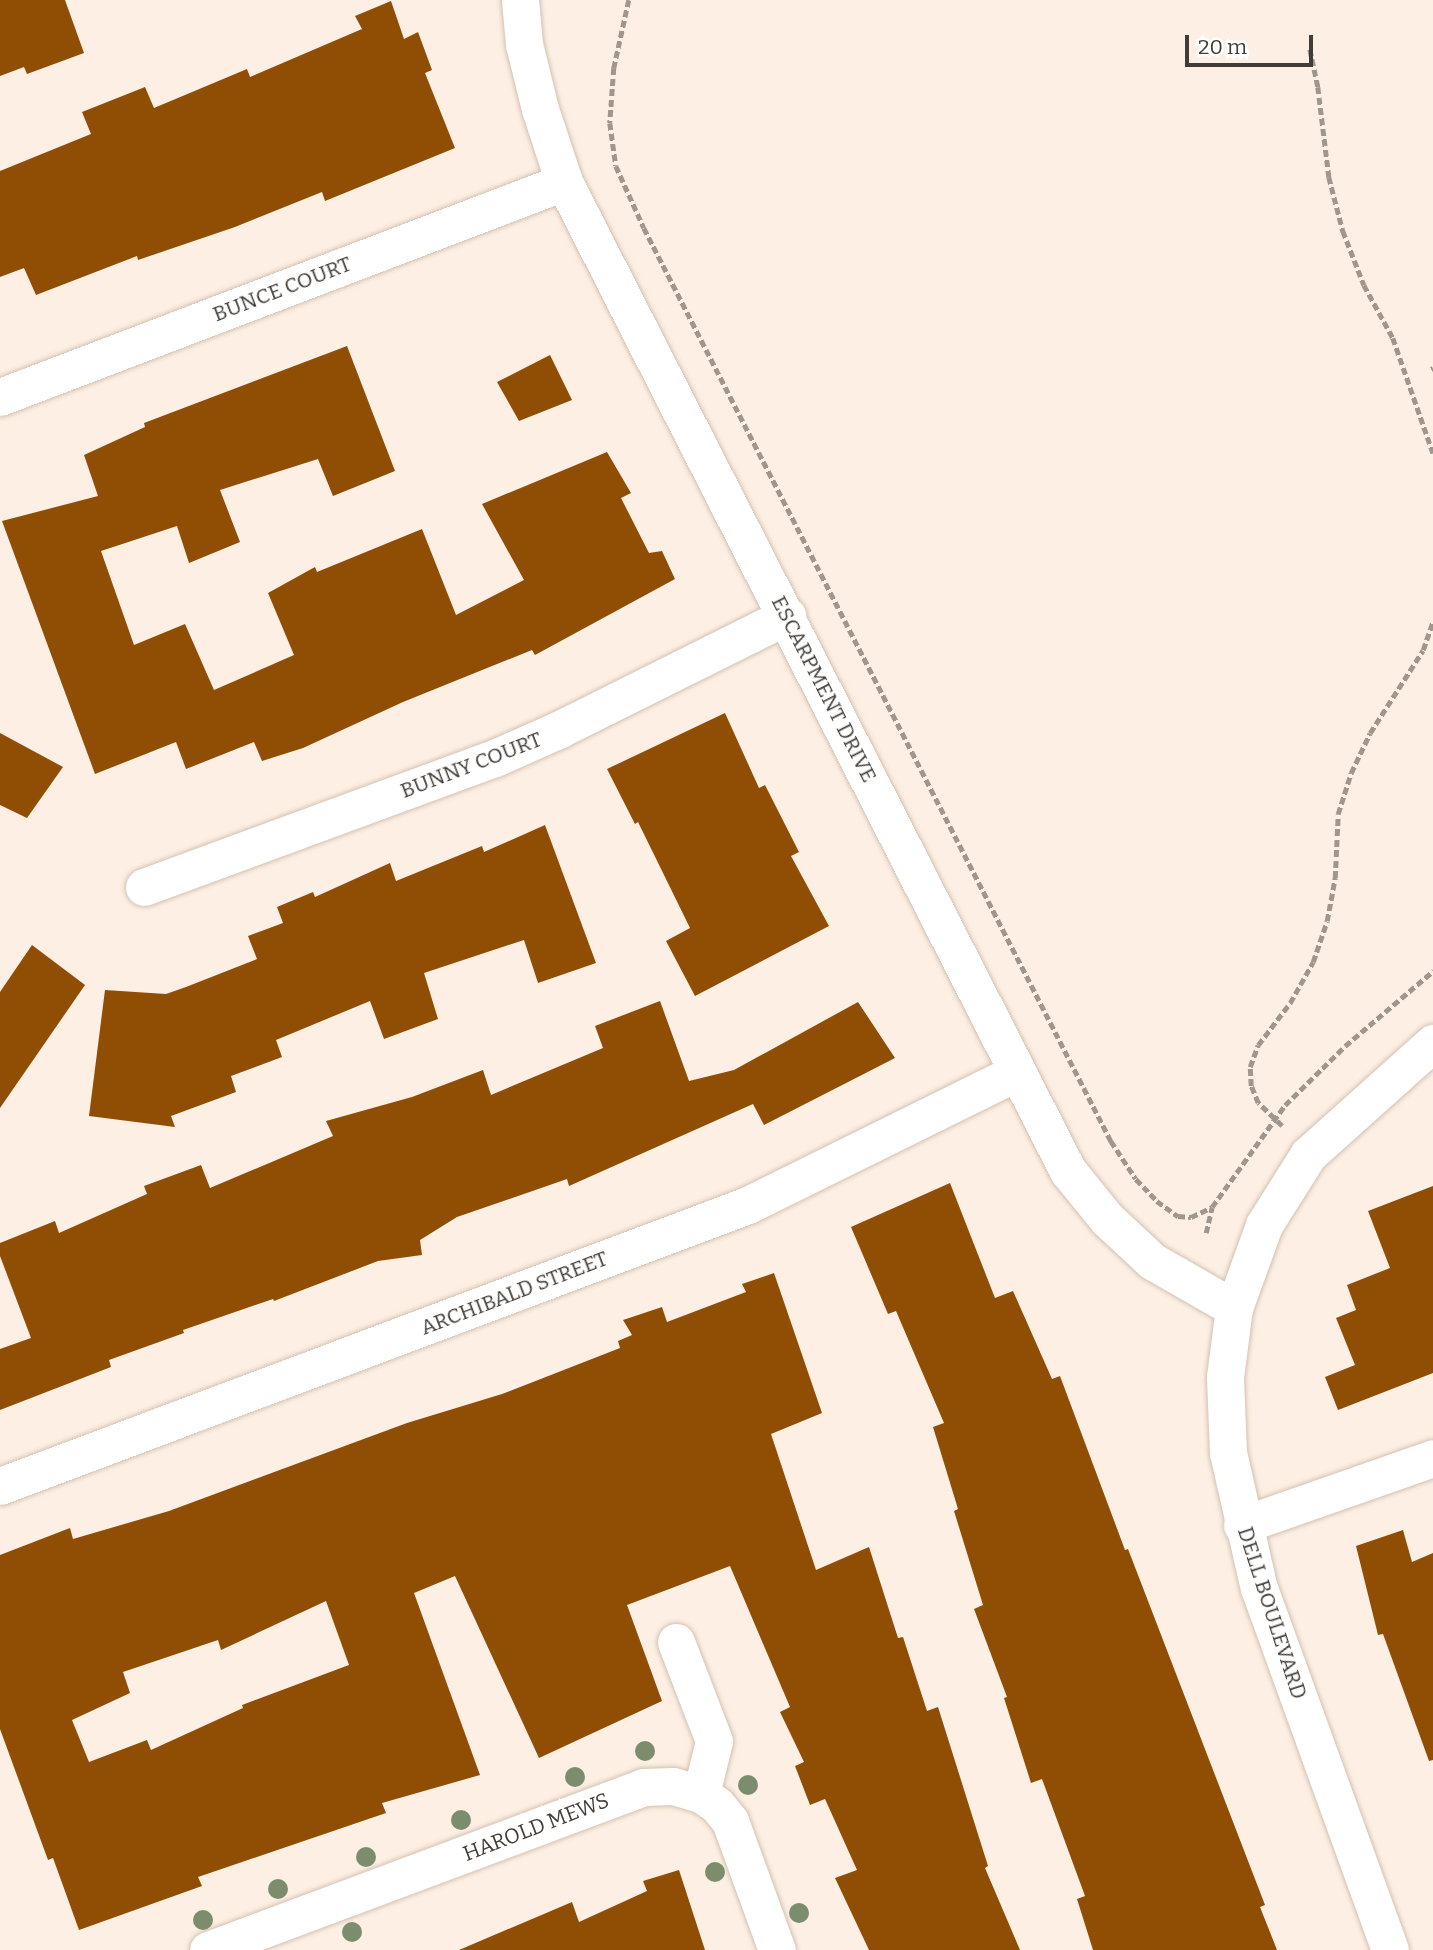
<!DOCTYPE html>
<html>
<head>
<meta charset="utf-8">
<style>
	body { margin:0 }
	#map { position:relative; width:1433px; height:1950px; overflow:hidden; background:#fdefe3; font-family:Bitter,serif }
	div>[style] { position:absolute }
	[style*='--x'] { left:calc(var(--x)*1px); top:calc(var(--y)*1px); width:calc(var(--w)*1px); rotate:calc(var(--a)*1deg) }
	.building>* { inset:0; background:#904e04 }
	.path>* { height:4.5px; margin-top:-2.25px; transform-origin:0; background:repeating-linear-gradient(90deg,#a0968d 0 7px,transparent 0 10.5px) }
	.roads { filter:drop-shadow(0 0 2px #d2c2b3) drop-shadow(0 0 2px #d2c2b3) }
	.minor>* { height:37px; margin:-18.5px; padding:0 18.5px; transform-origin:18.5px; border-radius:18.5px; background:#fff }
	.trees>* { width:20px; height:20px; margin:-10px; border-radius:50%; background:#7c8d6d }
	span { translate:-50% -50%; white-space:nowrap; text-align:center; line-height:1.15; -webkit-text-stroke:7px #fff; paint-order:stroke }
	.street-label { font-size:21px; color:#423c36 }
	.scale { position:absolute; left:1185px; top:35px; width:128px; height:32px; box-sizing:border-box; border:4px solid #423c36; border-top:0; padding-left:9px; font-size:21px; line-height:24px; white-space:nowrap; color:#423c36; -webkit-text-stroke:5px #fff; paint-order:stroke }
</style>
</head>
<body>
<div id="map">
	<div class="building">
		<div style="clip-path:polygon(0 0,65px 0,84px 53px,27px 74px,24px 67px,0 76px)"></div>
		<div style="clip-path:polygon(391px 1px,404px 39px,418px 32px,432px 70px,425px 73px,455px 148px,325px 201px,322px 192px,235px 227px,138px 260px,137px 256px,36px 295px,24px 268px,0 277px,0 171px,91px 134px,82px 112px,145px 87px,154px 108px,247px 69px,250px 77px,362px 29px,355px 16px)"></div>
		<div style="clip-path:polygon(347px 346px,395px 471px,333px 496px,318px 459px,220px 490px,240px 542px,189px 563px,177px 526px,101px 551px,134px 645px,185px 624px,214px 690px,294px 655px,268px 593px,315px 567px,317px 572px,422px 529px,456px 615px,524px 580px,482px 504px,607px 452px,631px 493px,621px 498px,649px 553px,662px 551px,675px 579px,535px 655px,532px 650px,403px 702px,303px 748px,262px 761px,254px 742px,186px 769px,176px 742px,95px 774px,2px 521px,98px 496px,84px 455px,145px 427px,144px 423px)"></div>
		<div style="clip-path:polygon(550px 355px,572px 400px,519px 421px,497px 382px)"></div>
		<div style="clip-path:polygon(725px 713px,759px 788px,765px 785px,799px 852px,791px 856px,829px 926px,695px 996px,666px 941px,690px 928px,638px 822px,635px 824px,607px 769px)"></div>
		<div style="clip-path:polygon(0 733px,63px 767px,27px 818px,0 805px)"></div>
		<div style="clip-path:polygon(545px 825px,596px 963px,538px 983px,524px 940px,424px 973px,438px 1019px,384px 1039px,370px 1001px,276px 1040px,282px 1057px,231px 1076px,236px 1092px,171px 1116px,175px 1127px,89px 1116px,105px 990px,166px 994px,186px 987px,257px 959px,248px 936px,283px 923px,277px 907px,313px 892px,315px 897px,390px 863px,396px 881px,482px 846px,484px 852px)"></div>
		<div style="clip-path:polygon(32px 945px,85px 985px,0 1108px,0 992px)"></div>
		<div style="clip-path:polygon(660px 1001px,689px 1081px,734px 1070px,858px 1002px,895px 1058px,764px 1125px,753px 1104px,569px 1186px,567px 1179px,457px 1217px,420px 1240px,422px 1255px,378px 1261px,274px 1301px,273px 1299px,183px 1330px,184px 1333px,109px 1360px,111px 1367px,0 1410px,0 1349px,31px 1338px,0 1256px,0 1243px,55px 1221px,59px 1233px,147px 1194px,144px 1186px,201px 1165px,210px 1188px,333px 1136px,326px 1121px,412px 1097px,483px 1070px,491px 1095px,603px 1048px,595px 1026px)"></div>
		<div style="clip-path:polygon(950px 1183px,995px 1298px,1013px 1291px,1052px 1379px,1060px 1376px,1125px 1550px,1128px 1549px,1265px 1905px,1260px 1907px,1277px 1950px,1093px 1950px,1077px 1899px,1085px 1896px,1042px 1779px,1031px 1783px,1004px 1698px,1007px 1697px,974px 1609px,983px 1605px,954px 1511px,958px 1509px,933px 1427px,944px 1423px,896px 1311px,888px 1314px,851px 1227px)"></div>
		<div style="clip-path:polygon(1433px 1186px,1433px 1373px,1338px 1410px,1325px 1377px,1355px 1365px,1336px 1318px,1356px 1310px,1347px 1285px,1390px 1268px,1368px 1211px)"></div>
		<div style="clip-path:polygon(evenodd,774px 1273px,822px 1413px,771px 1434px,816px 1570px,869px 1547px,898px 1638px,903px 1637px,927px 1711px,938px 1707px,988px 1866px,985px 1868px,1020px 1950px,869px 1950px,835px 1878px,857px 1870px,825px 1799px,810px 1805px,795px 1766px,804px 1762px,780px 1712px,790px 1707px,730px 1566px,627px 1605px,662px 1701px,539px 1758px,455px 1576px,414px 1593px,480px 1775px,382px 1803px,386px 1813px,198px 1877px,202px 1886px,79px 1930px,53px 1858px,48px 1860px,0 1729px,0 1555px,70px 1528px,73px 1539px,169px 1511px,407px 1423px,502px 1394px,620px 1348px,618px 1341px,632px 1335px,623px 1320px,662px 1307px,667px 1322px,746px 1292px,742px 1284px,774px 1273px,326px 1601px,349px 1665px,242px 1705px,243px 1708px,151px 1750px,147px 1740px,89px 1762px,72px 1720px,130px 1693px,123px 1672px,218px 1640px,221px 1650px,326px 1601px)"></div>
		<div style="clip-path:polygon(1403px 1530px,1412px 1562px,1433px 1553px,1433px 1760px,1429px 1761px,1383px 1634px,1378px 1635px,1356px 1546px)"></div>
		<div style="clip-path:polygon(679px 1870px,705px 1950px,459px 1950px,572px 1902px,579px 1922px,647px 1891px,643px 1881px)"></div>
	</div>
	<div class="path">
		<div style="--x:629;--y:0;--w:70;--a:102.4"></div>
		<div style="--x:614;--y:68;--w:55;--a:94.2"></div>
		<div style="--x:610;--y:123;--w:43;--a:82.1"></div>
		<div style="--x:616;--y:166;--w:68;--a:65.7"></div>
		<div style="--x:644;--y:228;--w:1026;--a:62.91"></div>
		<div style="--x:1111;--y:1141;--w:45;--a:56.7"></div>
		<div style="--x:1136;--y:1179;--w:30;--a:46"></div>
		<div style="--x:1157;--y:1201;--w:26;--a:36"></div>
		<div style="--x:1178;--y:1216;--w:13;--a:4"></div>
		<div style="--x:1191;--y:1217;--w:23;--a:-25"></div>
		<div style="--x:1212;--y:1207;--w:125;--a:-54.4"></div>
		<div style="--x:1285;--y:1105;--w:84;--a:-44.5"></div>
		<div style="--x:1345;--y:1046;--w:116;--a:-40.4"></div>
		<div style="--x:1310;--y:49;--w:39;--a:78"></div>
		<div style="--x:1318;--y:87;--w:91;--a:83"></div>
		<div style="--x:1329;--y:177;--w:56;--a:75.5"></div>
		<div style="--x:1343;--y:231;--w:58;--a:68.7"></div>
		<div style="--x:1364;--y:285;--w:60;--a:61.3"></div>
		<div style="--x:1393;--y:338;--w:122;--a:70.8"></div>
		<div style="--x:1431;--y:369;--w:2;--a:-27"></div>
		<div style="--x:1282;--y:1126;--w:33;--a:-136"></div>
		<div style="--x:1258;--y:1103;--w:18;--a:-112"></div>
		<div style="--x:1251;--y:1086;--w:19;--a:-93"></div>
		<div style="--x:1250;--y:1067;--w:23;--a:-70"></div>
		<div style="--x:1258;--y:1045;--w:53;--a:-52.7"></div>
		<div style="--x:1290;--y:1003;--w:47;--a:-60.7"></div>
		<div style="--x:1313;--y:962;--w:43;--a:-71.1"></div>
		<div style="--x:1327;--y:921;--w:44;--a:-79.5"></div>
		<div style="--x:1335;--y:878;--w:64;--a:-87.3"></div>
		<div style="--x:1338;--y:814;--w:43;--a:-72.4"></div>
		<div style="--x:1351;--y:773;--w:44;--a:-64.6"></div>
		<div style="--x:1370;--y:733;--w:98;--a:-57.4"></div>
		<div style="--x:1423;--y:650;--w:31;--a:-71"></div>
		<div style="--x:1206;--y:1233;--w:26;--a:-77"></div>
	</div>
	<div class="roads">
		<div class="minor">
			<div style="--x:520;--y:0;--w:44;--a:84.8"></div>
			<div style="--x:524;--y:44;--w:67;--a:76.2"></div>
			<div style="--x:540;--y:109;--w:77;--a:71.8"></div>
			<div style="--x:564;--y:182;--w:1110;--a:63"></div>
			<div style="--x:1068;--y:1171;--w:62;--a:50.9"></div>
			<div style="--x:1107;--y:1219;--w:62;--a:43"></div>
			<div style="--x:1152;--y:1261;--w:95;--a:29.8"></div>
			<div style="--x:0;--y:397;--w:604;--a:-20.87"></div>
			<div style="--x:144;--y:887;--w:374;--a:-20.2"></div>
			<div style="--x:495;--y:758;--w:71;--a:-24"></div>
			<div style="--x:560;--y:729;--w:254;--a:-26.5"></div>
			<div style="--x:0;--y:1486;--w:799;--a:-20.59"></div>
			<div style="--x:748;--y:1205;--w:300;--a:-26.3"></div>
			<div style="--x:1242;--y:1525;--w:202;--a:-19.3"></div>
			<div style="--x:676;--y:1642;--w:106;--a:69"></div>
			<div style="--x:714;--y:1741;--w:55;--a:103.8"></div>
			<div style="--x:208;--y:1950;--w:465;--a:-20.5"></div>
			<div style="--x:643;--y:1787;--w:30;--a:-2"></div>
			<div style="--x:673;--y:1786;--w:29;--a:16"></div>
			<div style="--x:701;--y:1794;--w:19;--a:35"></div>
			<div style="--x:717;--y:1805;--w:21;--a:51"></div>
			<div style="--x:730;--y:1821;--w:137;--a:70"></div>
			<div style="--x:1390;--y:1950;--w:384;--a:-109.9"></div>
			<div style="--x:1259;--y:1589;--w:139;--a:-102.8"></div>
			<div style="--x:1228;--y:1453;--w:76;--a:-92.3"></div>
			<div style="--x:1225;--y:1377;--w:70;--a:-82.6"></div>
			<div style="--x:1234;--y:1308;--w:88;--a:-70.1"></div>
			<div style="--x:1264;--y:1225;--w:83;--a:-57.8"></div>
			<div style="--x:1308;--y:1155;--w:168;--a:-41.9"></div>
		</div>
	</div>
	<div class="trees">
		<div style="left:645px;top:1751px"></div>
		<div style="left:575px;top:1777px"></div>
		<div style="left:748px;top:1785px"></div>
		<div style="left:461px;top:1820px"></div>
		<div style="left:366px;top:1857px"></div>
		<div style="left:715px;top:1872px"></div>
		<div style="left:278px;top:1889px"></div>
		<div style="left:799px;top:1913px"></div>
		<div style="left:203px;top:1920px"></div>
		<div style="left:352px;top:1932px"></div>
	</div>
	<div class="street-label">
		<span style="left:282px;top:289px;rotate:-21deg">BUNCE COURT</span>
		<span style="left:824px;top:689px;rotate:63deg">ESCARPMENT DRIVE</span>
		<span style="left:471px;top:765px;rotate:-21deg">BUNNY COURT</span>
		<span style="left:514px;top:1293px;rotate:-21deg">ARCHIBALD STREET</span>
		<span style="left:1272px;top:1613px;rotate:72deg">DELL BOULEVARD</span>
		<span style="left:536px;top:1827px;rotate:-21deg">HAROLD MEWS</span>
	</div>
	<div class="scale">20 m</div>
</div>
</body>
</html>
